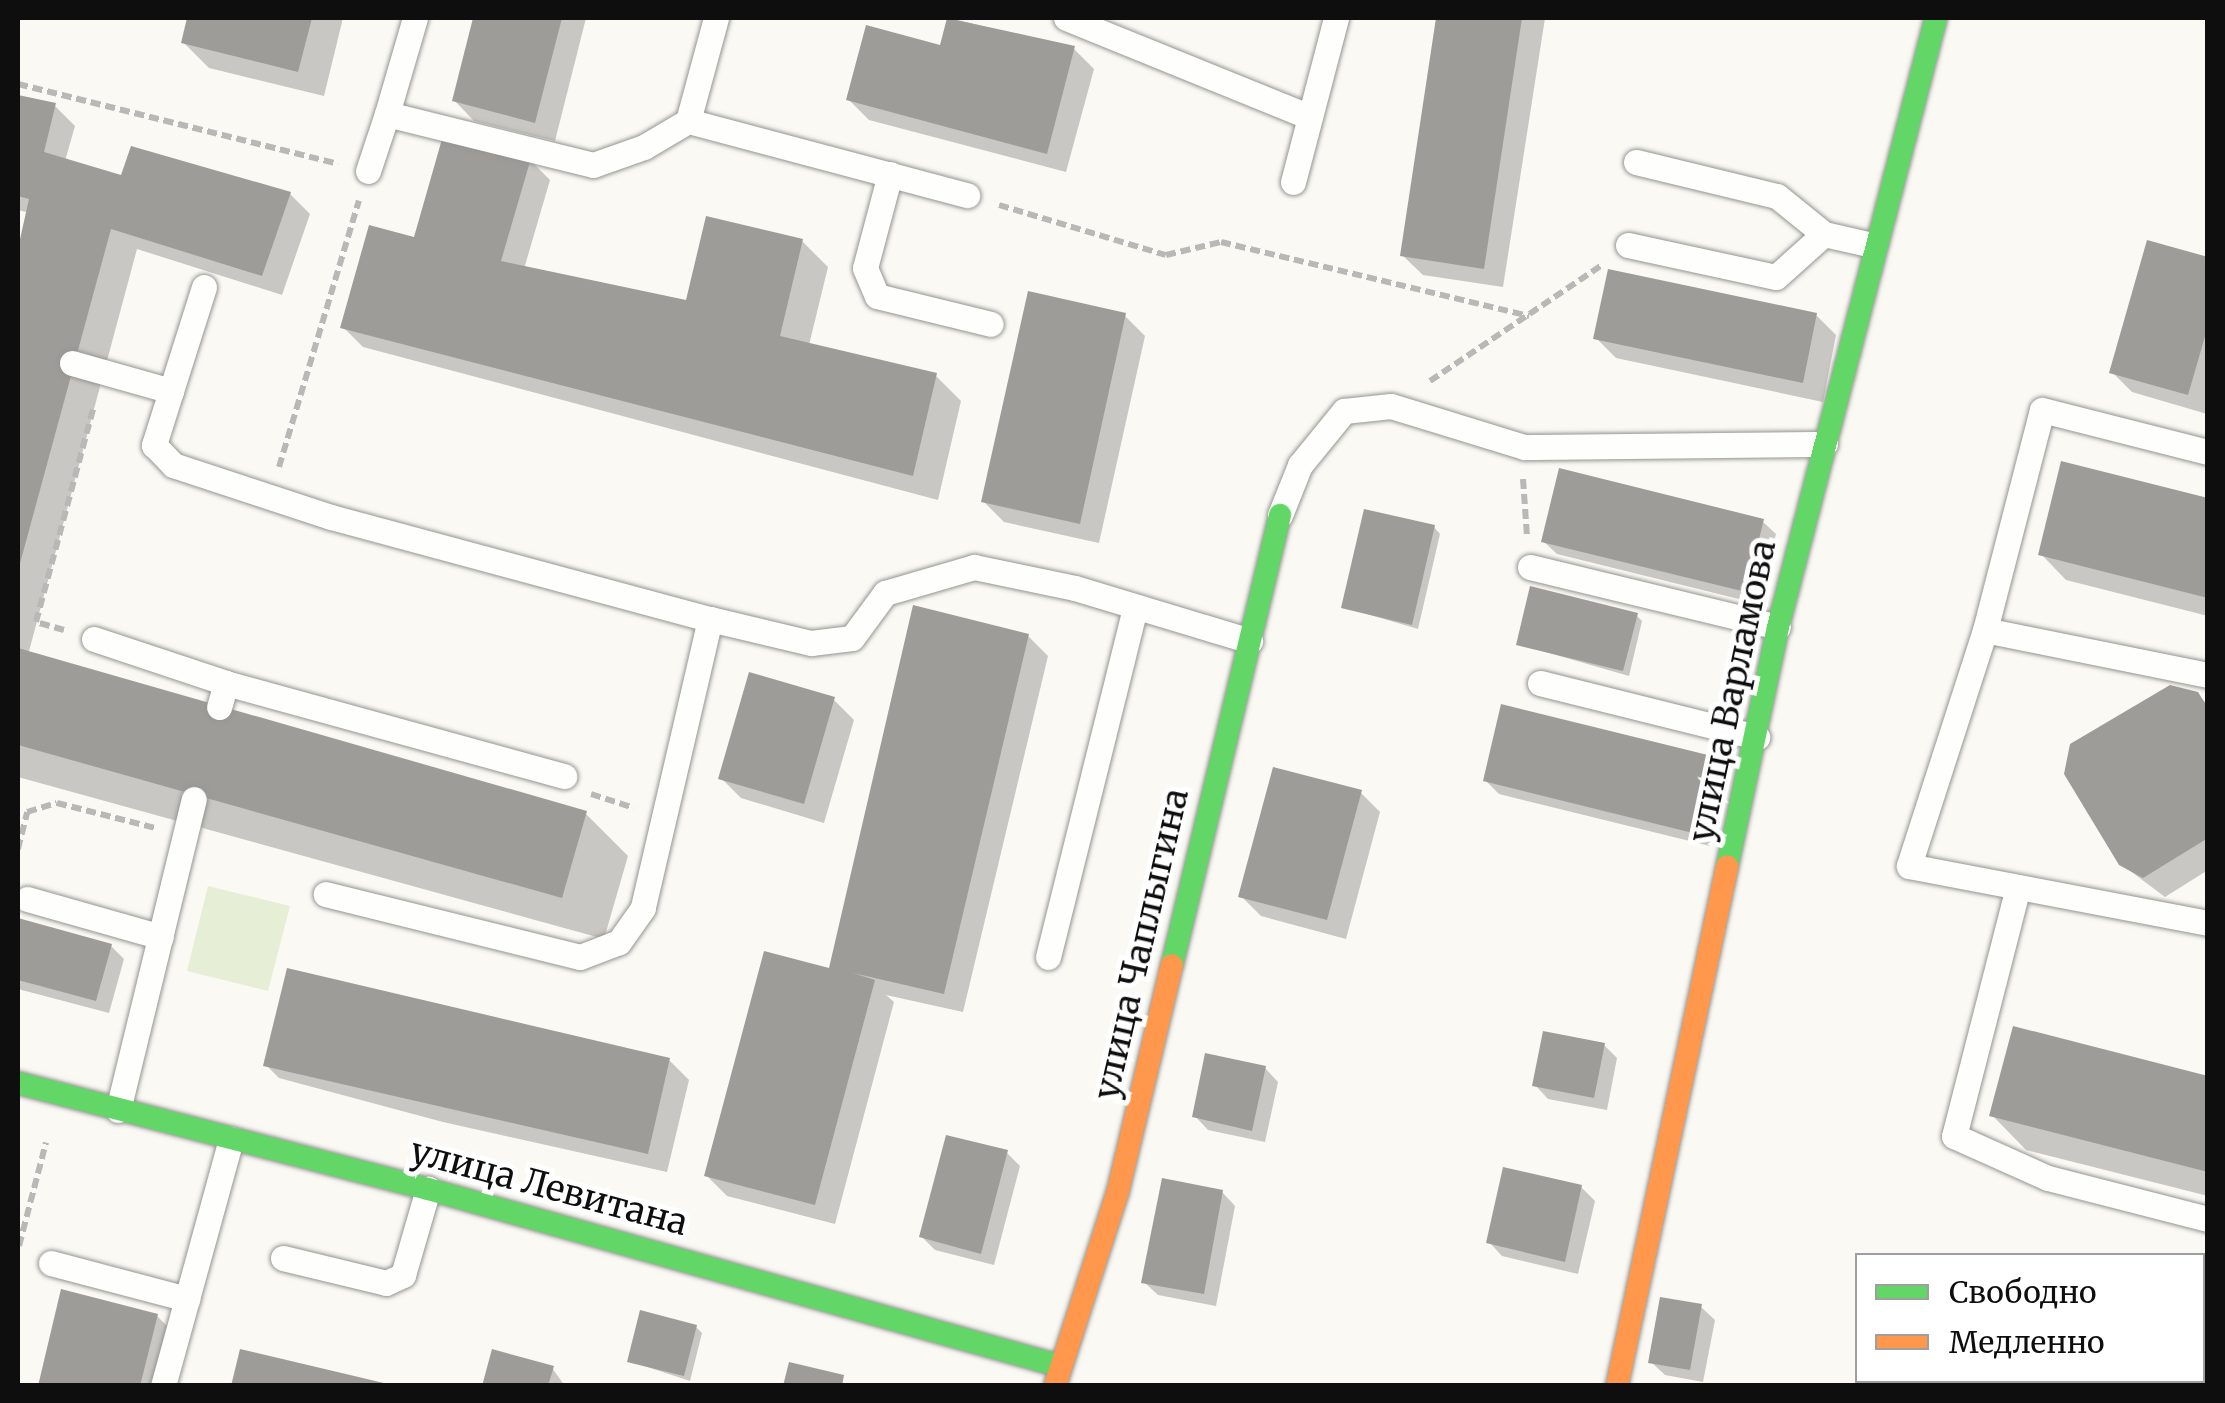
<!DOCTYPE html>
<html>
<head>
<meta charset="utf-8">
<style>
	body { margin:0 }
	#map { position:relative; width:2225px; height:1403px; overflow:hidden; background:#faf9f4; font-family:Merriweather,serif }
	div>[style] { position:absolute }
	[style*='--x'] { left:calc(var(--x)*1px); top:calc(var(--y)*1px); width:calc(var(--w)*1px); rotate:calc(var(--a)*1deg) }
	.green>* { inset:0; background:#e6eed6 }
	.shadow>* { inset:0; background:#0003 }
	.building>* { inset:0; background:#9e9c99 }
	.path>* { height:6px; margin-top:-3px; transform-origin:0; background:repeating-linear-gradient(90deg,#b8b8b7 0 10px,transparent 0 15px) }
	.roads { filter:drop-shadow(0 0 2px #949492) drop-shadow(0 0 2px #949492) }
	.lane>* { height:25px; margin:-12.5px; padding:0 12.5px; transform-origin:12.5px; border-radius:12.5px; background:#fefefd }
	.fast>* { height:22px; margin:-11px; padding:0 11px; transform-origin:11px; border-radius:11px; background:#63d668 }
	.slow>* { height:22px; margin:-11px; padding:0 11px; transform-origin:11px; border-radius:11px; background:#ff974d }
	span { translate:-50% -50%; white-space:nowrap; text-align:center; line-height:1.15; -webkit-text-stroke:10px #fff; paint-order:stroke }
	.street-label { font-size:35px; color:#0e0e0e }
	.frame { position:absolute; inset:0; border:20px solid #0e0e0e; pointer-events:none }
	.legend { position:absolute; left:1855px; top:1253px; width:350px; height:130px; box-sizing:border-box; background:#fff; border:2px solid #9f9f9f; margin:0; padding:12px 18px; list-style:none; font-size:30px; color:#0e0e0e }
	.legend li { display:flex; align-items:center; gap:20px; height:50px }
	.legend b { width:50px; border:2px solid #9f9f9f }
</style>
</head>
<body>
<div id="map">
	<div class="green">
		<div style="clip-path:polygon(208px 886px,290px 906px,268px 991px,187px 971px)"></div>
	</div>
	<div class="shadow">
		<div style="clip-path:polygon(190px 18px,343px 18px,324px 96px,209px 68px,183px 42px)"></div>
		<div style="clip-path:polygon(476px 18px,586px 18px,555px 141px,474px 121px,454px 100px)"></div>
		<div style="clip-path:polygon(949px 18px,1074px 49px,1094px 69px,1066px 172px,869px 120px,849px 100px,941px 48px)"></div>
		<div style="clip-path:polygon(1439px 18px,1545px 18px,1503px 287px,1423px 275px,1402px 255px)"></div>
		<div style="clip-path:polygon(18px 97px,55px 106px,75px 126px,65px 161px,119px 177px,290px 194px,310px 214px,282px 295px,137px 249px,28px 655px,585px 813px,628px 856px,604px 939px,18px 777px,18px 260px,30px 213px,18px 210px)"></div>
		<div style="clip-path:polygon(530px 160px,550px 180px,524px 269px,688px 303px,802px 241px,828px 267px,809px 345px,935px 375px,961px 401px,938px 500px,363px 347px,343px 327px,415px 240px)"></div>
		<div style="clip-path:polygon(2208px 260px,2207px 414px,2132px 392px,2112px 372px)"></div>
		<div style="clip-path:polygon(1816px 315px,1836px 335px,1823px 402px,1616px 358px,1596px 338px)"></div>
		<div style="clip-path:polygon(1125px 316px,1145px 336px,1099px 543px,1004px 522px,984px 502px)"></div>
		<div style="clip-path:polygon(2208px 501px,2208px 616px,2066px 580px,2041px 554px)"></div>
		<div style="clip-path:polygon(1762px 521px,1776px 534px,1759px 604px,1557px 554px,1543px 541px)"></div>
		<div style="clip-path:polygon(1434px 527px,1440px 534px,1418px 629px,1343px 607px)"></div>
		<div style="clip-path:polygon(1636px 615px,1642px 621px,1629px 676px,1518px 644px)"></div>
		<div style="clip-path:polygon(1028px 636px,1048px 656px,963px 1012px,886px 995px,894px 1002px,835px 1224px,727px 1196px,707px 1176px)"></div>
		<div style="clip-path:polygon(2197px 694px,2208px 705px,2208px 870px,2165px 897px,2121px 864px)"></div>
		<div style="clip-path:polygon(834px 700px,854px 720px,824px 823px,741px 798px,721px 778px)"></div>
		<div style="clip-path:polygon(1715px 759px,1728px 773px,1710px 846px,1499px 794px,1485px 780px)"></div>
		<div style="clip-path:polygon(1360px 792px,1380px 812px,1346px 939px,1261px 916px,1241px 896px)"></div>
		<div style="clip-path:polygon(18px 921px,111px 946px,124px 959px,109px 1013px,18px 989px)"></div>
		<div style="clip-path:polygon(1604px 1045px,1617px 1058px,1607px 1110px,1548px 1099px,1535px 1085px)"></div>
		<div style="clip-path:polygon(669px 1060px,689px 1080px,667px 1172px,443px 1122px,279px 1078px,266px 1065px)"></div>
		<div style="clip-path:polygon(1265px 1068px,1278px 1082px,1265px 1142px,1208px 1130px,1195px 1116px)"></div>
		<div style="clip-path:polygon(2208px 1078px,2208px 1196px,2026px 1150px,1992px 1115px)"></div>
		<div style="clip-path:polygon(1007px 1153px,1020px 1166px,994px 1265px,935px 1250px,922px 1237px)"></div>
		<div style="clip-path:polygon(1581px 1187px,1595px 1201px,1578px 1274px,1502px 1256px,1489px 1242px)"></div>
		<div style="clip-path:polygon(1222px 1192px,1235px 1206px,1216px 1306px,1158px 1295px,1144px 1282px)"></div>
		<div style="clip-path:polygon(1701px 1307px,1715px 1320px,1703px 1382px,1665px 1375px,1651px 1362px)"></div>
		<div style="clip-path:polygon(157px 1316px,183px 1342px,172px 1386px,41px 1386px)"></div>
		<div style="clip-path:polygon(696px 1327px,702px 1333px,690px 1381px,629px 1361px)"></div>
		<div style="clip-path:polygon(552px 1368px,565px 1386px,484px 1386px)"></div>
	</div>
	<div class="building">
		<div style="clip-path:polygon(187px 18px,312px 18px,298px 72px,181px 43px)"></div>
		<div style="clip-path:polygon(473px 18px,562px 18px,535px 123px,452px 101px)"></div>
		<div style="clip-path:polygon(947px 18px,1075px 46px,1047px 154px,846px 100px,866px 25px,940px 45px)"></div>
		<div style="clip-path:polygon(1436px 18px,1522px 18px,1484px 269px,1400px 256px)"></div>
		<div style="clip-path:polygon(18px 95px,56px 103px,44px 152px,121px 175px,131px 146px,291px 192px,262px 276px,111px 229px,19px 567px,18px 248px,29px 199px,18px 196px)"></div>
		<div style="clip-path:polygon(444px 132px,531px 158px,501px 261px,686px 300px,706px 216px,803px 239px,780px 336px,937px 373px,913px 476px,340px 328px,369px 225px,414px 237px)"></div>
		<div style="clip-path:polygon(2147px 240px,2208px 257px,2208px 326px,2188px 395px,2109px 373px)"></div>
		<div style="clip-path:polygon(1608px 269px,1817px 313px,1803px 383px,1593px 339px)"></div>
		<div style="clip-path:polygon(1028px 291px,1126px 313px,1080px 524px,981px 502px)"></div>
		<div style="clip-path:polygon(2061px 461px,2208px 498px,2208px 598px,2038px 555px)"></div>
		<div style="clip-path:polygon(1559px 468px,1764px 519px,1746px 592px,1541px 542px)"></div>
		<div style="clip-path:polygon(1364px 509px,1435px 525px,1412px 625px,1341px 608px)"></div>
		<div style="clip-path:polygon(1530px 586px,1638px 613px,1623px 671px,1516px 645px)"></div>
		<div style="clip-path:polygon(913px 605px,1029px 634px,944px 994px,853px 973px,875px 980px,815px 1205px,704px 1176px,764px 951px,829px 968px)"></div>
		<div style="clip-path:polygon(18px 648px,587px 811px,562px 898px,18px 745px)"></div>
		<div style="clip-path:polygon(749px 672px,835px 697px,804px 804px,718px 779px)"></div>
		<div style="clip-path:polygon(2170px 685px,2198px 692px,2208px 708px,2208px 838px,2143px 878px,2119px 865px,2064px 774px,2070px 744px)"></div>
		<div style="clip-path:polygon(1501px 704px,1716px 757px,1697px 834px,1483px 781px)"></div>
		<div style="clip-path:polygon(1273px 767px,1362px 790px,1327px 920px,1238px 897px)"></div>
		<div style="clip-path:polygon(18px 918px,112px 944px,96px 1001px,18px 980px)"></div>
		<div style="clip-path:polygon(287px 968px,670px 1058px,648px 1154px,263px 1066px)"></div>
		<div style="clip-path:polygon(2013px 1026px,2208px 1076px,2208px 1172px,1989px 1116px)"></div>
		<div style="clip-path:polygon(1543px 1031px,1605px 1043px,1594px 1098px,1532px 1086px)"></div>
		<div style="clip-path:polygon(1205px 1053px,1266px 1066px,1252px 1131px,1192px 1117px)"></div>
		<div style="clip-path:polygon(946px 1135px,1008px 1150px,981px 1254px,919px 1237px)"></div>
		<div style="clip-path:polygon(1503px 1167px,1582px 1185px,1565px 1262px,1486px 1243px)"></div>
		<div style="clip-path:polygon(1162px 1178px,1223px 1190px,1204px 1294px,1141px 1283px)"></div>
		<div style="clip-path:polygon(61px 1289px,158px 1314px,140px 1386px,38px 1386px)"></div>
		<div style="clip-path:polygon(1660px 1297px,1702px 1304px,1690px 1370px,1648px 1363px)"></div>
		<div style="clip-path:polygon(640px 1310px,697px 1325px,684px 1376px,627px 1362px)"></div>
		<div style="clip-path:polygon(240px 1349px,388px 1384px,388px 1386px,231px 1386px)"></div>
		<div style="clip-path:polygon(492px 1349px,554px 1366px,548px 1386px,482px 1386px)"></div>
		<div style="clip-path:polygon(789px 1362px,844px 1375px,842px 1386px,783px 1386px)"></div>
	</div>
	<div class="path">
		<div style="--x:18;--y:84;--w:330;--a:14"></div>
		<div style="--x:999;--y:205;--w:174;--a:16.7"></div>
		<div style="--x:1166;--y:255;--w:57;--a:-13.3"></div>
		<div style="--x:1221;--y:242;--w:317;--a:13.5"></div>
		<div style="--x:1430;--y:381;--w:207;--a:-34"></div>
		<div style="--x:279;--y:467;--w:278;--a:-73.3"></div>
		<div style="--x:1523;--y:479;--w:57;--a:86"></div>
		<div style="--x:64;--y:630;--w:29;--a:-164"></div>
		<div style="--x:36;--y:622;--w:224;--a:-75"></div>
		<div style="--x:591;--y:794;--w:45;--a:18"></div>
		<div style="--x:18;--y:849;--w:38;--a:-76"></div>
		<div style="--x:27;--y:812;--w:31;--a:-17"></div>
		<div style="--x:57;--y:803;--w:101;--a:14.3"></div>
		<div style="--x:19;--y:1246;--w:107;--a:-75.4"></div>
	</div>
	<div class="roads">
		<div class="lane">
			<div style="--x:415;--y:18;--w:100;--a:106.3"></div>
			<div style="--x:387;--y:114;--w:212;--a:13.9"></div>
			<div style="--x:593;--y:165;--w:54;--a:-19.4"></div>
			<div style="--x:644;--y:147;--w:51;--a:-30.6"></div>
			<div style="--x:688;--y:121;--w:107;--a:-74.8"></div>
			<div style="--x:1066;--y:18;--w:263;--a:22.1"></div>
			<div style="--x:688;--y:121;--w:289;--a:14.9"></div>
			<div style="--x:1636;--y:162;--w:145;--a:13.6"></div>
			<div style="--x:1777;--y:196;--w:60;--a:39"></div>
			<div style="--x:1824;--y:234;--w:49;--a:12.9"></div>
			<div style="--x:368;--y:171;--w:60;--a:-71.6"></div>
			<div style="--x:890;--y:174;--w:97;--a:104.9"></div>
			<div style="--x:865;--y:268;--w:30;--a:67"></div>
			<div style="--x:877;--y:296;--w:117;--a:13.8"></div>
			<div style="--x:1293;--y:182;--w:170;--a:-75.3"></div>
			<div style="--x:1628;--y:245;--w:151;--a:12.2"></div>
			<div style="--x:1776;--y:277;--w:64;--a:-41.9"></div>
			<div style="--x:72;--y:363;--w:103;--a:15.8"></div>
			<div style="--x:171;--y:391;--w:57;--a:107.5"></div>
			<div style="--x:154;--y:445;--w:28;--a:46"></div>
			<div style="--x:173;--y:465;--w:166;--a:18.2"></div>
			<div style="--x:331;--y:517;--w:392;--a:15.1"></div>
			<div style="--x:710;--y:619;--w:297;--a:103.1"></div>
			<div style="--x:643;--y:908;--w:42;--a:125.2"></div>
			<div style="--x:619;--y:942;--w:42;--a:159"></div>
			<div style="--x:580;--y:957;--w:262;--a:-166.1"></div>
			<div style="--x:171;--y:391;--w:109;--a:-72.4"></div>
			<div style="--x:1280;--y:515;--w:54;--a:-68.2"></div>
			<div style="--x:1300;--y:465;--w:70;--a:-50.8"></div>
			<div style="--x:1344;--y:411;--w:47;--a:-6.1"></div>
			<div style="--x:1391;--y:406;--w:139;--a:17.1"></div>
			<div style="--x:1524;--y:447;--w:301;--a:-0.6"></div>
			<div style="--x:1530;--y:567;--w:255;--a:13.6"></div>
			<div style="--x:710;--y:619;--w:104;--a:13.4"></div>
			<div style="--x:811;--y:643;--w:41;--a:-7"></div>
			<div style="--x:852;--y:638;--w:56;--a:-53.7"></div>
			<div style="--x:885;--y:593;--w:93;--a:-16.3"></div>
			<div style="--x:974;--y:567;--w:103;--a:11.7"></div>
			<div style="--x:1075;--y:588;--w:183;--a:16.8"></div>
			<div style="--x:1985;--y:630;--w:227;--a:-75.5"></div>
			<div style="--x:2042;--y:410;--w:171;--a:14.2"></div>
			<div style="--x:94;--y:639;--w:139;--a:18.4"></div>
			<div style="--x:226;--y:683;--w:25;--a:106"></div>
			<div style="--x:2208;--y:675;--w:227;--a:-168.6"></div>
			<div style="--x:1985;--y:630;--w:248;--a:107.9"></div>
			<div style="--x:1909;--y:866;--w:304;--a:10.8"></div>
			<div style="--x:226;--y:683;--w:351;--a:15.4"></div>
			<div style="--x:1540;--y:683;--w:224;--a:14"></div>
			<div style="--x:2018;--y:887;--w:257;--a:104.4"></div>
			<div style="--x:1954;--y:1136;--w:103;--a:24.1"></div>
			<div style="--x:2048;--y:1178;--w:165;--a:14.4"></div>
			<div style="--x:27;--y:899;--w:139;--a:15.8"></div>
			<div style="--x:1048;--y:957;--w:361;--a:-76"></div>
			<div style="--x:118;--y:1110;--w:320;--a:-76.3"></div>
			<div style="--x:283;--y:1258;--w:106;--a:13.6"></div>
			<div style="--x:386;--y:1283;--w:19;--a:-25"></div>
			<div style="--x:403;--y:1275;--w:90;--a:-73.8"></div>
			<div style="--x:51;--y:1263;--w:141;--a:14.8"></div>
			<div style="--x:163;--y:1386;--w:256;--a:-74.6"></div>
		</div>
		<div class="fast">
			<div style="--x:1727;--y:867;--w:245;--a:-78"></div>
			<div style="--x:1778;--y:627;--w:629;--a:-75.46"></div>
			<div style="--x:1172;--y:965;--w:463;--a:-76.5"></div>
			<div style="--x:18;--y:1083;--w:423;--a:14.5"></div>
			<div style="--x:428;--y:1189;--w:656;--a:15.65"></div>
		</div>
		<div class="slow">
			<div style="--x:1055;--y:1386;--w:205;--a:-72.1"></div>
			<div style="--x:1118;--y:1191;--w:232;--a:-76.6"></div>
			<div style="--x:1617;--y:1386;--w:531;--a:-78.03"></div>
		</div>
	</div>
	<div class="street-label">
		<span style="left:1732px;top:691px;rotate:-78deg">улица Варламова</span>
		<span style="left:1141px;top:944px;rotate:-77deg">улица Чаплыгина</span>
		<span style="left:549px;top:1187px;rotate:15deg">улица Левитана</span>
	</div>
	<div class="frame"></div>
	<ul class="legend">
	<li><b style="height:12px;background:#63d668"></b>Свободно</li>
	<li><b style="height:12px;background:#ff974d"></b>Медленно</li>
	</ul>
</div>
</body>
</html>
